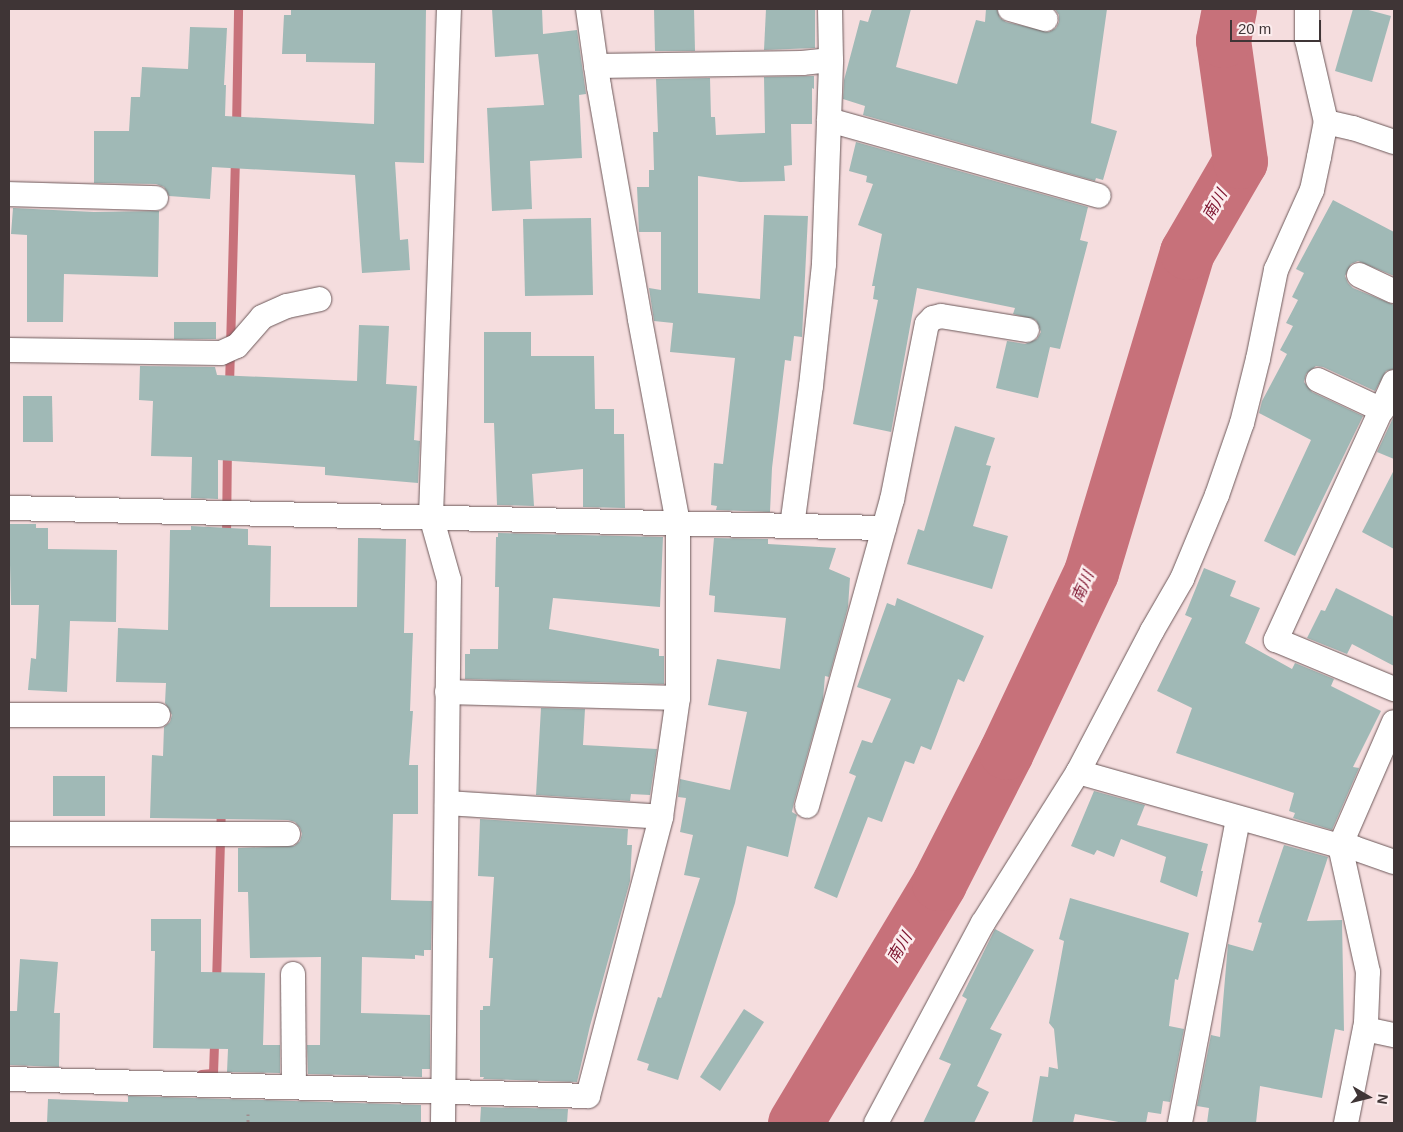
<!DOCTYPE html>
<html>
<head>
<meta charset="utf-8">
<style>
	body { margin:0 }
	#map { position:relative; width:1403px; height:1132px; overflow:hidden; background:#f5ddde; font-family:Arial,"Noto Sans JP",sans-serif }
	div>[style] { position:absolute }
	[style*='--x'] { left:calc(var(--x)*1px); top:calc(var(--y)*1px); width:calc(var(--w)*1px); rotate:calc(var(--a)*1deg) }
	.stream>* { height:9px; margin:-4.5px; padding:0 4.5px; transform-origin:4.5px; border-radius:4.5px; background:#c7717a }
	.river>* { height:55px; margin:-27.5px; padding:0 27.5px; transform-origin:27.5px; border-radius:27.5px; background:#c7717a }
	.building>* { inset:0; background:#a0b9b6 }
	.path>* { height:3px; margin-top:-1.5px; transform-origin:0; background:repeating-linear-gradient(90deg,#9d8c8d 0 4px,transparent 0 8px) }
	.roads { filter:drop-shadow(0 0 1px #6d595a) drop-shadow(0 0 1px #6d595a) }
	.street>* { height:24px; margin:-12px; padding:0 12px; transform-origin:12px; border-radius:12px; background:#fff }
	span { translate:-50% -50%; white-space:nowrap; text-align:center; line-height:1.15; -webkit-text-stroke:5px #fcedee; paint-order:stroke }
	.water-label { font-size:16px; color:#7b112c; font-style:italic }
	.frame { position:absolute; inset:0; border:10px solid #3f3536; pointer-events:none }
	.north { position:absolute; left:1343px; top:1072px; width:50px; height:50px; -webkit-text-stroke:4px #fcedee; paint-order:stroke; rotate:98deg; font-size:14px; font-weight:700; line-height:20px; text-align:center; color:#3f3536 }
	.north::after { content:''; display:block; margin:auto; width:18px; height:22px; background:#3f3536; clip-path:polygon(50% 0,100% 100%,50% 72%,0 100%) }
	.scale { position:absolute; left:1230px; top:20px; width:91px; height:22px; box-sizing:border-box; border:2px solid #3f3536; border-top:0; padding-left:6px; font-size:15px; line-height:18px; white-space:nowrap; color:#3f3536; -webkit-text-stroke:4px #fcedee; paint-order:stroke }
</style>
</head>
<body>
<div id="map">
	<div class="stream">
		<div style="--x:236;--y:128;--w:119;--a:-89"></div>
		<div style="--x:229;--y:386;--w:230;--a:-88.5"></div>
		<div style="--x:226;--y:538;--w:89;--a:-89.4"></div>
		<div style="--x:216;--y:983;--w:175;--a:-88.4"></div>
		<div style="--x:201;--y:1074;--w:12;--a:-5"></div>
		<div style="--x:213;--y:1073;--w:35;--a:-88"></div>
	</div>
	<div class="river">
		<div style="--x:795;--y:1123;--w:280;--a:-59"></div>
		<div style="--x:939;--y:883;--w:147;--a:-62.9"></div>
		<div style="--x:1006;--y:752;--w:199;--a:-64.7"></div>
		<div style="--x:1091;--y:572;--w:334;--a:-73.3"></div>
		<div style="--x:1187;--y:252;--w:105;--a:-59.8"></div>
		<div style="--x:1240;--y:161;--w:122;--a:-98"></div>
		<div style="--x:1223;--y:40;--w:32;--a:-79"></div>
	</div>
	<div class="building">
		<div style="clip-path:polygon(291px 9px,426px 9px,424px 163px,395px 162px,400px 240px,408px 239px,410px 270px,362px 273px,355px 175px,212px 167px,210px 199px,169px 196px,164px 187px,156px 184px,94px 183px,94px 131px,129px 131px,131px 97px,140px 97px,142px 67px,188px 69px,190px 27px,227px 28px,224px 85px,226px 85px,225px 116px,374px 124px,375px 63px,306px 62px,306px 54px,282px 54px,284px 15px,291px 15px)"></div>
		<div style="clip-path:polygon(492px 9px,542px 9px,543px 34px,577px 30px,586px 94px,579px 95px,582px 158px,530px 161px,532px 209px,492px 211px,487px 108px,544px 105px,538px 54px,495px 57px)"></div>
		<div style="clip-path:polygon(654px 9px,694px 9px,695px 51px,655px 51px)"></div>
		<div style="clip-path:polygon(766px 9px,815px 9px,815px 48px,764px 50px)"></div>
		<div style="clip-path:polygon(872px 9px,911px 9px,896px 67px,957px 84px,976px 20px,985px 22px,986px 9px,997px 9px,1000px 18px,1006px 22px,1049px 32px,1056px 28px,1059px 22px,1059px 15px,1055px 9px,1107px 9px,1091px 123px,1117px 131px,1103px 180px,1096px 178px,1095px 181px,863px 115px,865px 106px,843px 99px,844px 80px,860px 20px,868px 22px)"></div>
		<div style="clip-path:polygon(1353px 9px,1365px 9px,1391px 16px,1372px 82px,1335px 71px)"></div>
		<div style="clip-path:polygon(814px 76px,814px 89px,812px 88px,812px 124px,791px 124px,792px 165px,784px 166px,785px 181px,740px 182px,698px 176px,698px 293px,760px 299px,764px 215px,808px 216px,802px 337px,794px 336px,791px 361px,785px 360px,772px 468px,770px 512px,716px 510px,717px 506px,711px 505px,714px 463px,723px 464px,735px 358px,670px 352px,673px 323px,654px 321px,649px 288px,661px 290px,661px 232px,639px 232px,637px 187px,649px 187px,649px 170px,654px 170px,653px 132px,658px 132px,656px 79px,710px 78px,711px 117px,715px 117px,716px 135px,765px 133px,764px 77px)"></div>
		<div style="clip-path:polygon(856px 142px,1088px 207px,1080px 240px,1088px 242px,1060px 349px,1050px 347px,1038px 398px,996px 388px,1007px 341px,1025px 344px,1037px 339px,1041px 332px,1036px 320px,1013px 314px,1015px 308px,917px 288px,891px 432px,853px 424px,878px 300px,873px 299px,875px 286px,872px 286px,882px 234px,858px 225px,873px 184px,866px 182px,867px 176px,849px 171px)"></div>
		<div style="clip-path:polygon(1333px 200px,1394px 232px,1394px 276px,1358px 261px,1351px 264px,1345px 276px,1348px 283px,1353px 288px,1394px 305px,1394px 369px,1386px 371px,1375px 391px,1323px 367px,1316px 366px,1306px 374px,1304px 382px,1312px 392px,1363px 416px,1295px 556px,1264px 541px,1311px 440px,1259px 413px,1262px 401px,1287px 354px,1280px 350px,1293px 326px,1286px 323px,1298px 300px,1292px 297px,1304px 273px,1296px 269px)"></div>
		<div style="clip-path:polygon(13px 208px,94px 212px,159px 211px,158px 277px,64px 274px,63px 322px,27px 322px,27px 235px,11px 234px)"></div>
		<div style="clip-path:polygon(591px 218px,593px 295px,525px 296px,523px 219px)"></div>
		<div style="clip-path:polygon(174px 322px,216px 322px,216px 339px,174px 339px)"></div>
		<div style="clip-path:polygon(359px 325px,389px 326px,386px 384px,417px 386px,414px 440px,420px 441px,418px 483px,325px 475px,325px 467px,218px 460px,218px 499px,191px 498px,192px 457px,151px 456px,153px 401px,139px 400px,140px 366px,215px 367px,217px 375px,357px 381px)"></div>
		<div style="clip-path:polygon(484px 332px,531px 332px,531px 356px,594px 356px,595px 409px,614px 409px,614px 434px,624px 434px,625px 508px,583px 507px,583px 469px,532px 474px,534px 506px,497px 505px,494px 423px,484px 423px)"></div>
		<div style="clip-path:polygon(23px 396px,52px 396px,53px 442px,23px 442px)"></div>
		<div style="clip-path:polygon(1394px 416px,1394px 459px,1377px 452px)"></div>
		<div style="clip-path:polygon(955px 426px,995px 438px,986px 465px,991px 466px,973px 526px,1008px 536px,992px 589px,907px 564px,918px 529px,924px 531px)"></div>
		<div style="clip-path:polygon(1394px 470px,1394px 549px,1362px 532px)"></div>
		<div style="clip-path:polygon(9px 524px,36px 524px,36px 528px,48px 528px,48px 549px,117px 550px,116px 622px,70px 621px,67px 692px,28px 690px,31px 658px,36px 659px,39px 605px,11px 605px)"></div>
		<div style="clip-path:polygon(191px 526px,248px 529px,248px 545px,271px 546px,270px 607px,357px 607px,358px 538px,406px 539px,404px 633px,413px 633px,410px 711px,413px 711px,409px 765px,418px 765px,418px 814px,393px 814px,391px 900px,432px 901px,431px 950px,424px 950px,424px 956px,415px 955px,415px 959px,362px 957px,361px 1013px,430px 1015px,430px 1069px,422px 1069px,422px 1077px,308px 1074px,307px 1045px,320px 1045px,321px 957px,250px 958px,248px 892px,238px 892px,238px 848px,294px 846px,300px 841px,302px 834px,300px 828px,295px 822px,288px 820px,150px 818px,152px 755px,163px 756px,164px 727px,170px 722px,172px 715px,165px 703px,166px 683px,116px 682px,118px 628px,168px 630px,170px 530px,191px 530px)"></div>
		<div style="clip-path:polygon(498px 533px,663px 537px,660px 607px,553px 598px,549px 629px,659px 649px,659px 656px,664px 656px,664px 684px,465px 679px,465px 654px,470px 654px,470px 649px,498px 649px,499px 587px,495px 587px,496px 537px,498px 537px)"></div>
		<div style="clip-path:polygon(714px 538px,768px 539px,768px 544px,836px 548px,829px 569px,850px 578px,848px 607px,829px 677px,825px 676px,823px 699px,794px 802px,792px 812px,797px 815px,788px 857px,747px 846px,735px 903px,678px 1080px,647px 1070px,649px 1064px,637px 1060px,658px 997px,661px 998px,700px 878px,684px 875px,693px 835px,680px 832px,686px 798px,678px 797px,680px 779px,730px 790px,747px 712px,708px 705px,717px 659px,780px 669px,786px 618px,714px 612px,715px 596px,709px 595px)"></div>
		<div style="clip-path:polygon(1204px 568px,1236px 581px,1230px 596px,1260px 608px,1245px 643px,1292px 669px,1295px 663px,1334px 679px,1331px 686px,1381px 711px,1353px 767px,1359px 768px,1332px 830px,1293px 818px,1295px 813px,1289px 811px,1294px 793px,1176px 753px,1192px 708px,1157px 691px,1192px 618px,1185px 615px)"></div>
		<div style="clip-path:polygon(1336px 588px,1394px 617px,1394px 666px,1352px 644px,1347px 654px,1307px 638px,1321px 610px,1325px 611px)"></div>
		<div style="clip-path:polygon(897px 598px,984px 636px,964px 682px,958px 679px,931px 750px,921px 746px,914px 764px,905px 761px,882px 822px,868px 817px,837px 898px,814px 888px,856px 776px,849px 773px,862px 740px,872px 743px,891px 699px,857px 687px,887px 603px,895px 606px)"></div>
		<div style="clip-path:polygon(541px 708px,585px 709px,583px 745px,657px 749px,650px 795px,631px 794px,630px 801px,536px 795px)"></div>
		<div style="clip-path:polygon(53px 776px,105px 776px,105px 816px,53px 816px)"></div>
		<div style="clip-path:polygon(1094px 791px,1145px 805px,1137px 825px,1208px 844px,1201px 871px,1203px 871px,1197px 897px,1160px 882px,1166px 857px,1121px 839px,1114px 857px,1097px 850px,1094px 855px,1071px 846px)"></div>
		<div style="clip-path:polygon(480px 819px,628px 829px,627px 845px,632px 845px,630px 881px,590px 1026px,577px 1082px,483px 1079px,484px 1077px,480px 1077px,480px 1010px,483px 1010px,483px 1006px,490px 1006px,493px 958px,489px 958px,494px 877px,478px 876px)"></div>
		<div style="clip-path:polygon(1284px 845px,1328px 857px,1307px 921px,1342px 920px,1344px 1031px,1335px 1029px,1322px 1098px,1260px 1086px,1256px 1123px,1207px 1123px,1209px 1108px,1197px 1106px,1211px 1035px,1220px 1037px,1228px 944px,1253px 951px,1262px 923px,1258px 922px)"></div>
		<div style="clip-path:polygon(1070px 898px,1189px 933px,1178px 980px,1175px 979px,1169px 1026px,1184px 1029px,1170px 1102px,1163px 1101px,1161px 1114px,1148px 1112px,1146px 1123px,1124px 1123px,1075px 1114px,1073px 1123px,1032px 1123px,1040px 1076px,1048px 1077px,1049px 1067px,1058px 1069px,1054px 1029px,1049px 1023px,1064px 941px,1059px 939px)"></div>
		<div style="clip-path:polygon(151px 919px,201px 919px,201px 972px,265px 973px,263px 1045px,280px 1045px,280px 1073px,227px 1072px,228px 1049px,153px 1048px,155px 951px,151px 951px)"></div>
		<div style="clip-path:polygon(995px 929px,1034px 950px,990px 1029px,1002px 1034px,977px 1086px,989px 1092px,974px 1123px,923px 1123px,951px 1064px,939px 1059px,967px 999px,962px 996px)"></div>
		<div style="clip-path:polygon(20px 959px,58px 962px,54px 1013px,60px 1013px,59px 1067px,9px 1065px,9px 1011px,17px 1011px)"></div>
		<div style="clip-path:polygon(744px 1009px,764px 1022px,720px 1091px,700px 1077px)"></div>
		<div style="clip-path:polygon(128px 1096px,421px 1105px,421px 1123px,47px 1123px,48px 1099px,128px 1102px)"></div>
		<div style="clip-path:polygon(481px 1107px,568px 1109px,567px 1123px,480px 1123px)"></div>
	</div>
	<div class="path">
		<div style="--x:248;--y:1123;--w:9;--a:-90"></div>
	</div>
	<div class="roads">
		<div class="street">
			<div style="--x:1010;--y:9;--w:37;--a:16"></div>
			<div style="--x:596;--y:66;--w:206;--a:-0.8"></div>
			<div style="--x:802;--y:63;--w:29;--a:-6"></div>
			<div style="--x:829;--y:120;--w:280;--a:15.7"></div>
			<div style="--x:1326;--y:122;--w:28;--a:13"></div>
			<div style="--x:1353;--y:128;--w:43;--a:18.9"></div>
			<div style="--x:9;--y:194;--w:147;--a:1.6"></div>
			<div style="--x:1359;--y:275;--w:38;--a:25"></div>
			<div style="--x:9;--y:350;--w:212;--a:0.8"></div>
			<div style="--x:221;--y:353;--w:17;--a:-24"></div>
			<div style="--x:237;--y:346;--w:38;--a:-49"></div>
			<div style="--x:262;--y:317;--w:27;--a:-24"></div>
			<div style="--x:287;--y:306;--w:33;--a:-12"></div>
			<div style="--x:1318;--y:380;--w:71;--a:25.1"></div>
			<div style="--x:1394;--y:382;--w:284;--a:114.6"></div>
			<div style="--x:1276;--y:640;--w:128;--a:22.6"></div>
			<div style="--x:9;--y:508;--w:875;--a:1.31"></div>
			<div style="--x:792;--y:526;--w:141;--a:-82.3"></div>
			<div style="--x:811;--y:386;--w:123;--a:-83.9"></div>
			<div style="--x:824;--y:264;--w:204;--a:-88"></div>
			<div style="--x:831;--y:60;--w:51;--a:-91.1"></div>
			<div style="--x:447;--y:692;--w:231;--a:1.5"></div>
			<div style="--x:9;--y:715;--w:149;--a:0"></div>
			<div style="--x:1078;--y:772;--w:272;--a:15.8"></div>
			<div style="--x:1340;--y:846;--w:14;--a:8"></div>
			<div style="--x:1354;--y:848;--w:42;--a:19.3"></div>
			<div style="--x:447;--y:803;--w:214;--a:3.7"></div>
			<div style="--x:807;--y:806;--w:318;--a:-74.5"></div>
			<div style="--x:892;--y:500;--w:179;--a:-78.8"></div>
			<div style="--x:927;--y:324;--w:8;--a:-45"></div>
			<div style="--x:933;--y:318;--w:8;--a:-14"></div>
			<div style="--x:941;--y:316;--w:87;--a:9.2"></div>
			<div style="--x:9;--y:834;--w:279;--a:0"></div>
			<div style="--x:293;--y:974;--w:113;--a:89.5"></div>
			<div style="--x:1365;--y:1029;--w:30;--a:12"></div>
			<div style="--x:9;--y:1079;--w:579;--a:1.68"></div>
			<div style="--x:588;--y:1096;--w:288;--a:-75.3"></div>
			<div style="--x:661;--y:817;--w:120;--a:-81.9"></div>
			<div style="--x:678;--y:698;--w:175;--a:-90"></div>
			<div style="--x:678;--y:523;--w:208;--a:-100.6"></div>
			<div style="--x:640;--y:319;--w:236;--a:-100"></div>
			<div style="--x:599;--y:87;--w:79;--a:-98"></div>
			<div style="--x:443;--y:1123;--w:543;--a:-89.37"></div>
			<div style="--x:449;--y:580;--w:66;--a:-105.7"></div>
			<div style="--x:431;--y:516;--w:507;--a:-87.97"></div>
			<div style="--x:876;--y:1123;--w:227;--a:-61.9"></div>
			<div style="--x:983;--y:923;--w:178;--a:-57.8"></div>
			<div style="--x:1078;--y:772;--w:159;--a:-62.3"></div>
			<div style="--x:1152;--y:631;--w:60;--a:-60"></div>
			<div style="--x:1182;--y:579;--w:91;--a:-67.4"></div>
			<div style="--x:1217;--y:495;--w:76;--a:-70.9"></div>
			<div style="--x:1242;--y:423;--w:66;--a:-76"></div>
			<div style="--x:1258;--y:359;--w:91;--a:-78.6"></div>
			<div style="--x:1276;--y:270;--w:88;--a:-65.8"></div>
			<div style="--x:1312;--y:190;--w:34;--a:-78"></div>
			<div style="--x:1319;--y:157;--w:36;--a:-79"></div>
			<div style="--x:1326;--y:122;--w:84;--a:-103"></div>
			<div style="--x:1307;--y:40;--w:31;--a:-90"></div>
			<div style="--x:1180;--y:1123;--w:310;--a:-79.2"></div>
			<div style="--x:1346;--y:1123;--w:102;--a:-78.7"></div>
			<div style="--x:1366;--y:1023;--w:51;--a:-87.8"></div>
			<div style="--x:1368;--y:972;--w:129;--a:-102.5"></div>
			<div style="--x:1340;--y:846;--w:135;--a:-66.5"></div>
		</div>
	</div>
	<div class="water-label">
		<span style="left:1215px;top:205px;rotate:-60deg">南川</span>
		<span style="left:1083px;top:587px;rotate:-66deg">南川</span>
		<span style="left:900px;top:948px;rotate:-59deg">南川</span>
	</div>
	<div class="frame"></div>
	<div class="north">N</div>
	<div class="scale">20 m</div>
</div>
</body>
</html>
